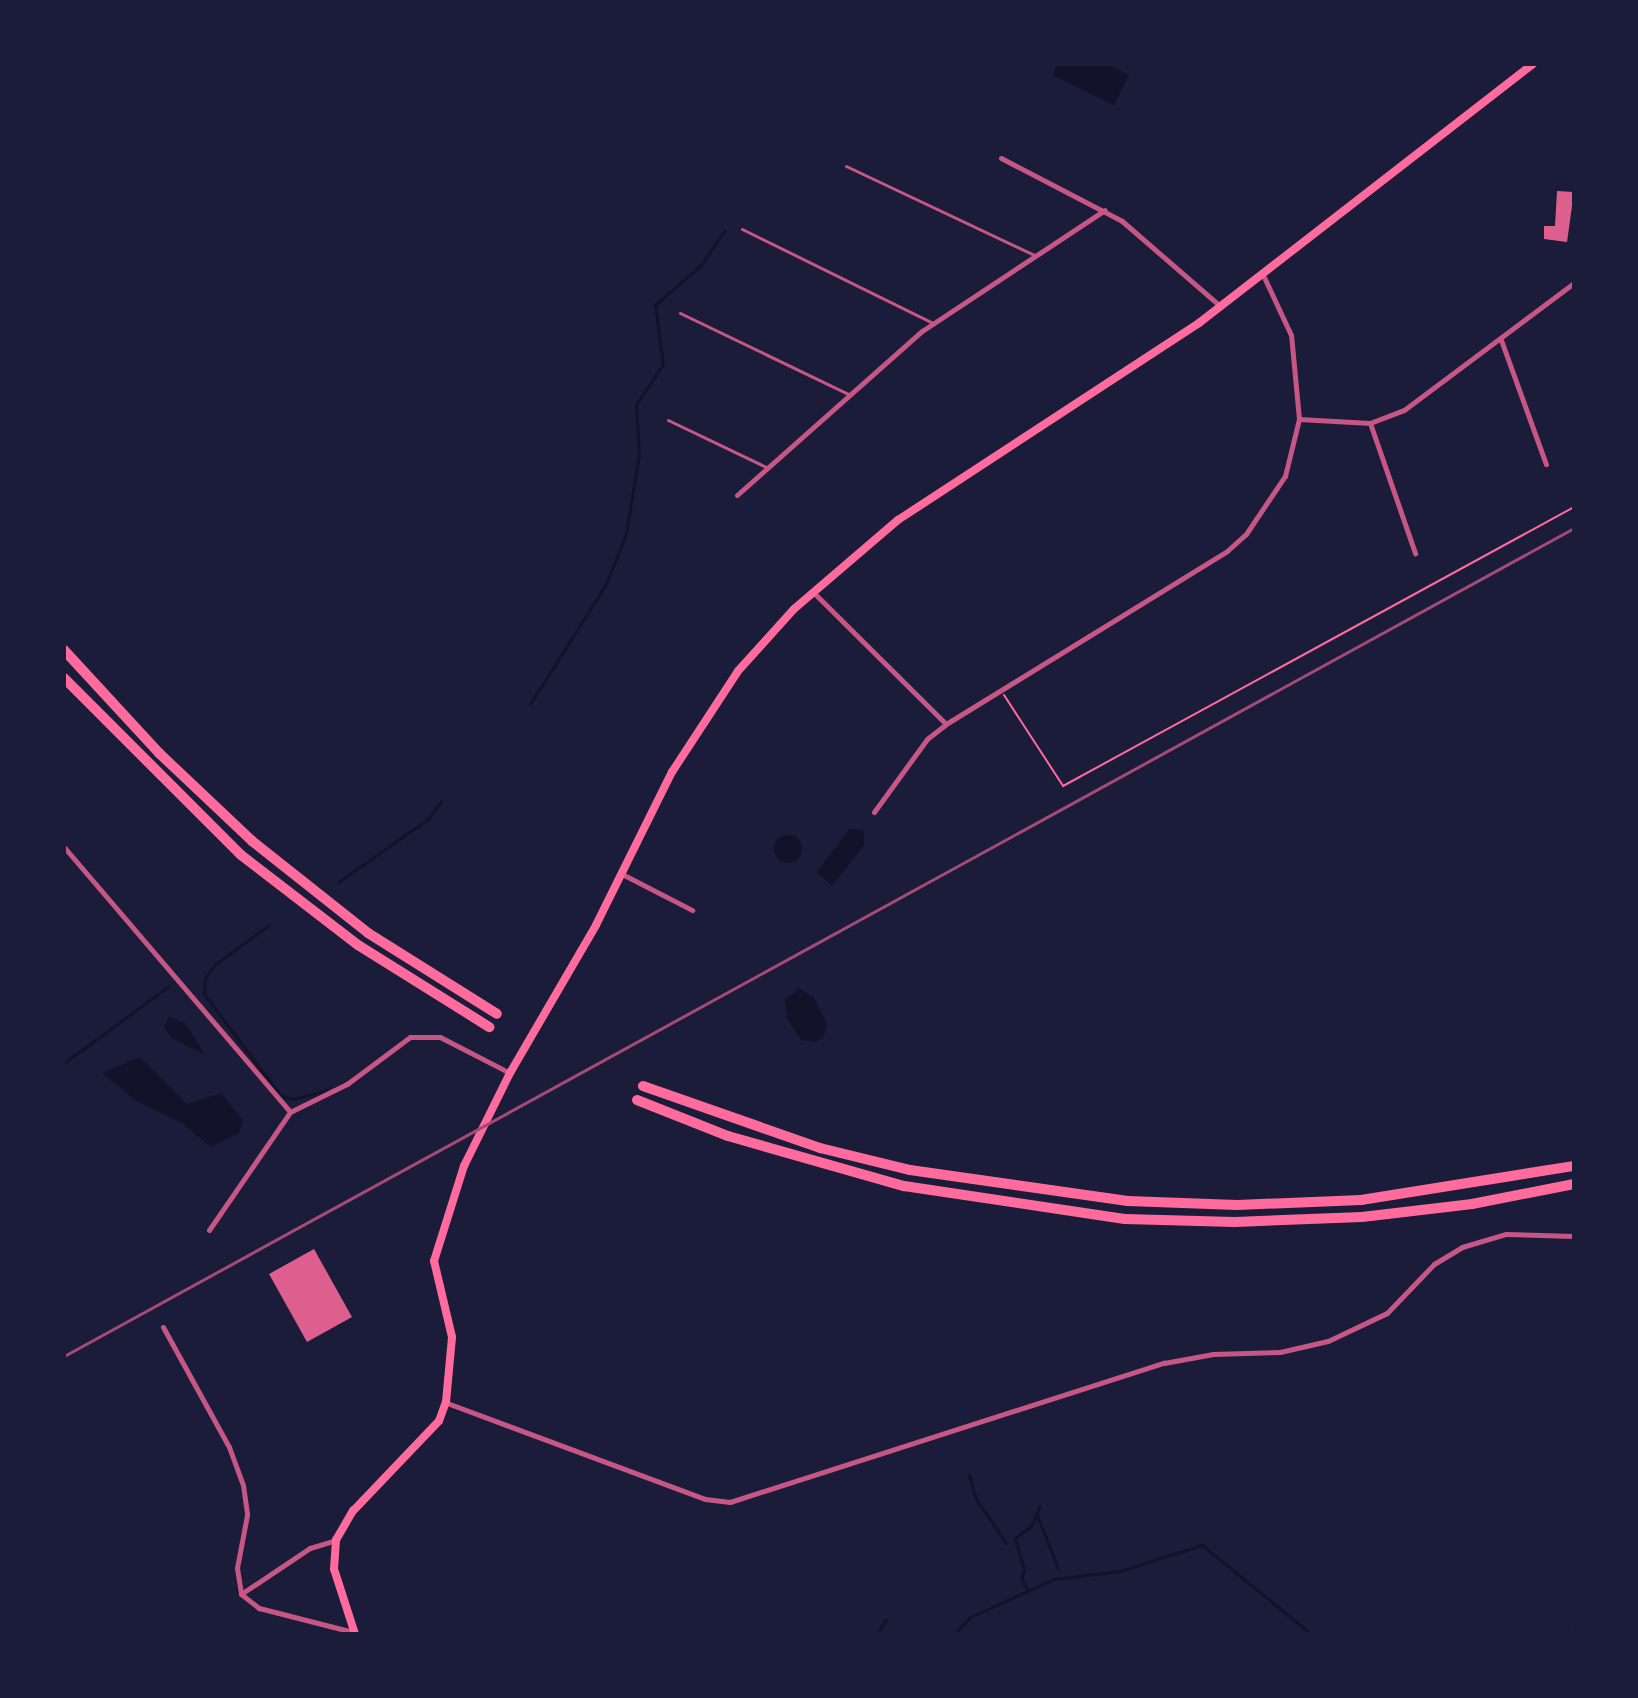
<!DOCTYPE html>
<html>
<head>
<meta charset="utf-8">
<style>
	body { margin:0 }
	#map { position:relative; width:1638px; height:1698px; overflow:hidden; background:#1b1b3a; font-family:"Noto Sans",sans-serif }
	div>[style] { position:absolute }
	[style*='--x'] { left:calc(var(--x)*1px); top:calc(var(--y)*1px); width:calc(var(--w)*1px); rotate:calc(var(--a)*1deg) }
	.water>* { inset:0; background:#12122b }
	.round { border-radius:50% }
	.stream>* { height:3px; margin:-1.5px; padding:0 1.5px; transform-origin:1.5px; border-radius:1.5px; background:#12122b }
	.building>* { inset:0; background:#dd5f8e }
	.path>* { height:2px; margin:-1px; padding:0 1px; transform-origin:1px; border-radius:1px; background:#ff6b9d }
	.service>* { height:3px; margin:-1.5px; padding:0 1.5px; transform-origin:1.5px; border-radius:1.5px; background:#c65784 }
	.minor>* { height:5px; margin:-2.5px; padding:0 2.5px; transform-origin:2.5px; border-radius:2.5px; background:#c65784 }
	.secondary>* { height:8px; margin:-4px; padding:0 4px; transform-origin:4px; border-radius:4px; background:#ff6b9d }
	.motorway>* { height:10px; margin:-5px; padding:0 5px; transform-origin:5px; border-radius:5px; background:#ff6b9d }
	.rail>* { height:3px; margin:-1.5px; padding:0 1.5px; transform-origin:1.5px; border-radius:1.5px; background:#a44b75 }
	span { translate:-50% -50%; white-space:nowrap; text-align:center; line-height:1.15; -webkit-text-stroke:8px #1b1b3a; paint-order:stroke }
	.frame { position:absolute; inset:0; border:66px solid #1b1b3a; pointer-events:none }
</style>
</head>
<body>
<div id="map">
	<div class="water">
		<div style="clip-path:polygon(1057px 64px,1107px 64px,1129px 75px,1114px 105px,1052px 75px)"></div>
		<div style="clip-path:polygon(850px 828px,864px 831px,864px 845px,832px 886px,817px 872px)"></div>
		<div class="round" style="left:774px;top:835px;width:28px;height:28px"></div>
		<div style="clip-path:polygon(799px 988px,814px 998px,827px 1024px,823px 1038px,815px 1042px,801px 1040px,787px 1018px,785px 1000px)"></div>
		<div style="clip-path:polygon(169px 1017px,186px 1024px,205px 1055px,170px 1037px,164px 1026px)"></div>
		<div style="clip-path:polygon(140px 1057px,187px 1104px,221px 1093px,243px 1120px,239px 1133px,211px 1147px,182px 1123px,135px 1100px,102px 1073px)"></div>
	</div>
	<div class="stream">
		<div style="--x:530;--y:704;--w:140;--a:-57.6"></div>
		<div style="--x:605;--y:586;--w:56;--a:-68"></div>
		<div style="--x:626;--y:534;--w:81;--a:-80.8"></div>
		<div style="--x:639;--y:454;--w:49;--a:-93.5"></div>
		<div style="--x:636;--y:405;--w:49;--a:-56.6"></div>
		<div style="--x:663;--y:364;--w:60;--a:-97.7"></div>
		<div style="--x:655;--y:305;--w:61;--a:-41"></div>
		<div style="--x:701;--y:265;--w:42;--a:-55.6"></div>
		<div style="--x:338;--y:882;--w:110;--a:-35"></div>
		<div style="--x:428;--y:819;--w:22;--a:-54"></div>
		<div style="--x:269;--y:925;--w:68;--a:144"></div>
		<div style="--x:214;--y:965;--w:17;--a:123"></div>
		<div style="--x:205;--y:979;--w:15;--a:94"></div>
		<div style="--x:204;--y:994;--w:128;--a:53"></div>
		<div style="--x:281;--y:1096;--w:13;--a:13"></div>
		<div style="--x:294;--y:1099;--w:34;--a:-15"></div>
		<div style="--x:64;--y:1063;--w:130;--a:-36.3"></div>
		<div style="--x:969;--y:1475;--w:25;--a:74"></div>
		<div style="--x:976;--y:1499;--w:53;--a:55.7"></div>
		<div style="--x:1036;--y:1513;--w:59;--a:68.2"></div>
		<div style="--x:1028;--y:1590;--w:13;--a:-122"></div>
		<div style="--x:1021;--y:1579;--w:9;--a:-72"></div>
		<div style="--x:1024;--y:1570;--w:33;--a:-106"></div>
		<div style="--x:1015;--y:1538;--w:20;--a:-37"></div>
		<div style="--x:1031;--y:1526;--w:22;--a:-66"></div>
		<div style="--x:877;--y:1634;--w:17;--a:-59"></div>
		<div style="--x:954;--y:1634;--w:23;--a:-47"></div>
		<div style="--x:970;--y:1617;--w:92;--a:-24.3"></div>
		<div style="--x:1054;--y:1579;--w:66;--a:-6.9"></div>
		<div style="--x:1120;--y:1571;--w:86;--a:-17.6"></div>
		<div style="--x:1202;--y:1545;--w:141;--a:39.2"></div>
	</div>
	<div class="building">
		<div style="clip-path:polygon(1557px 191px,1574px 192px,1567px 242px,1544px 239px,1544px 226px,1555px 226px)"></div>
		<div style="clip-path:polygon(314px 1249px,352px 1317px,307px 1342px,269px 1274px)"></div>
	</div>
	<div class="path">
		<div style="--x:1004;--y:695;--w:108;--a:57"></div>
		<div style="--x:1063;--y:786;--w:582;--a:-28.63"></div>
	</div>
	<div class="service">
		<div style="--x:846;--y:166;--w:208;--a:25.3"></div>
		<div style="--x:742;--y:229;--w:213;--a:26.2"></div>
		<div style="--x:680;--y:313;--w:187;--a:25.7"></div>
		<div style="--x:668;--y:420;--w:109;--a:25.6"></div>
	</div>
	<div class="minor">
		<div style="--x:1001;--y:158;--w:136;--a:27.5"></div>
		<div style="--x:1122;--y:221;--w:130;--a:40.9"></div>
		<div style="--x:1501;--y:340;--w:132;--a:70.1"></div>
		<div style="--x:1299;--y:419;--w:71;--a:3.2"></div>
		<div style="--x:1370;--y:423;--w:36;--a:-21"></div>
		<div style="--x:1404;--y:410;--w:212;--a:-36.8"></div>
		<div style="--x:1370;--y:423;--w:138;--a:70.9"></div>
		<div style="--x:737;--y:495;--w:247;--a:-41.6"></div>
		<div style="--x:922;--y:331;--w:219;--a:-33.5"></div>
		<div style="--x:813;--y:592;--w:187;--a:44.8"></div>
		<div style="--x:946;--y:724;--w:330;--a:-31.6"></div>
		<div style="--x:1227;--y:551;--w:25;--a:-42"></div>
		<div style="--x:1246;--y:534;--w:70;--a:-56.1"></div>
		<div style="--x:1285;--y:476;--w:59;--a:-76.2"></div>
		<div style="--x:1299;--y:419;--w:84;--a:-95.4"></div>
		<div style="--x:1291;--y:335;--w:66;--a:-115"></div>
		<div style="--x:874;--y:812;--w:90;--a:-54"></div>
		<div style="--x:927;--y:739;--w:24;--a:-38"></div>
		<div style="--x:64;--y:847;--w:348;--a:49.5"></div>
		<div style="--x:622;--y:874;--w:79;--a:27.2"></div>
		<div style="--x:209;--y:1230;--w:143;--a:-55.5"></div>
		<div style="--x:290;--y:1112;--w:64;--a:-26.2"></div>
		<div style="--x:347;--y:1084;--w:79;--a:-36.7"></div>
		<div style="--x:410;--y:1037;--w:30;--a:0"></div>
		<div style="--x:440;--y:1037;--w:79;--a:27.2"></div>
		<div style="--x:163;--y:1327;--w:137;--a:61.2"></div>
		<div style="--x:229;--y:1447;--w:40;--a:69.8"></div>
		<div style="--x:243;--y:1485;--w:30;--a:82"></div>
		<div style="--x:247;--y:1515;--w:54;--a:100.7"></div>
		<div style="--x:237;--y:1568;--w:26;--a:81"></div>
		<div style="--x:241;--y:1594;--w:23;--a:38"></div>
		<div style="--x:259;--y:1608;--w:97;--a:14.3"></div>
		<div style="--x:447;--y:1403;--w:275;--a:20.4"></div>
		<div style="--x:705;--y:1499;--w:25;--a:7"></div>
		<div style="--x:730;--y:1502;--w:456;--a:-17.8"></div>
		<div style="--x:1164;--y:1363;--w:50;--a:-10.4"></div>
		<div style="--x:1213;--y:1354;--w:67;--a:-1.7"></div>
		<div style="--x:1280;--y:1352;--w:49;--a:-12.9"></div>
		<div style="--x:1328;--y:1341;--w:65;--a:-25.4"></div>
		<div style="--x:1387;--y:1313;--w:68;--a:-46.2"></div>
		<div style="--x:1434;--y:1264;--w:33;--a:-31"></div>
		<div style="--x:1462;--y:1247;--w:46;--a:-16.5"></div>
		<div style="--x:1506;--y:1234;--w:68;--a:1.7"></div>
		<div style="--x:241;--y:1594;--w:83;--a:-33.7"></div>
		<div style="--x:310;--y:1548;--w:27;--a:-17"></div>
		<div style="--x:1572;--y:1634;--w:3;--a:-45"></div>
	</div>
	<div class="secondary">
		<div style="--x:355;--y:1634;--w:68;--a:-107.9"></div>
		<div style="--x:334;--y:1569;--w:29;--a:-86"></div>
		<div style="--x:336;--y:1540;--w:34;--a:-60"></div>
		<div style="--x:353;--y:1511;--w:124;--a:-46.3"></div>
		<div style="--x:439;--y:1421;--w:20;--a:-70"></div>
		<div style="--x:446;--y:1402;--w:65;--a:-84.7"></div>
		<div style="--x:452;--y:1337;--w:78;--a:-103.3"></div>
		<div style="--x:434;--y:1261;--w:100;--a:-72.5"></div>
		<div style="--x:464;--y:1166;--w:104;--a:-63.7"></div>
		<div style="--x:510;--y:1073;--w:171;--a:-59.8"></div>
		<div style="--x:596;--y:925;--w:171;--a:-63.6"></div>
		<div style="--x:672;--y:772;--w:121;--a:-56.8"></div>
		<div style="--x:738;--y:671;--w:84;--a:-47.9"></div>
		<div style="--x:794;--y:609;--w:137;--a:-40.6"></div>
		<div style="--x:898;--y:520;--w:360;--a:-33.2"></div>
		<div style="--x:1199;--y:323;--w:423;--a:-37.8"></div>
	</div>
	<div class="motorway">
		<div style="--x:64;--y:650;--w:140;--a:47.3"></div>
		<div style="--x:159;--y:753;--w:128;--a:43.4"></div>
		<div style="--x:252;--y:841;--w:148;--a:38.4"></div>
		<div style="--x:368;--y:933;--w:152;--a:32.1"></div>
		<div style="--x:64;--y:678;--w:250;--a:45"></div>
		<div style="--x:241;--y:855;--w:148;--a:37.6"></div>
		<div style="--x:358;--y:945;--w:155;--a:32"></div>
		<div style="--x:643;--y:1086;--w:188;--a:19.3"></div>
		<div style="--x:820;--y:1148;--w:93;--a:13.7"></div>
		<div style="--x:910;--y:1170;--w:220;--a:8.1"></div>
		<div style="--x:1128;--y:1201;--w:109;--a:2.1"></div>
		<div style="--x:1237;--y:1205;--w:124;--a:-2.3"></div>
		<div style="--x:1361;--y:1200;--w:216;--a:-9.1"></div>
		<div style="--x:637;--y:1100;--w:98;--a:21.6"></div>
		<div style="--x:728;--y:1136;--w:183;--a:15.9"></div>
		<div style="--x:904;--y:1186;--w:223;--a:8.5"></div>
		<div style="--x:1125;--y:1219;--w:110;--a:1.6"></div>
		<div style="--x:1235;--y:1222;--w:127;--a:-2.3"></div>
		<div style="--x:1362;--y:1217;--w:111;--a:-6.7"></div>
		<div style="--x:1472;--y:1204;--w:104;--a:-11.1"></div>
	</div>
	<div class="rail">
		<div style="--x:64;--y:1356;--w:1722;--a:-28.74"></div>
	</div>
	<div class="frame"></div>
</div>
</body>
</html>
